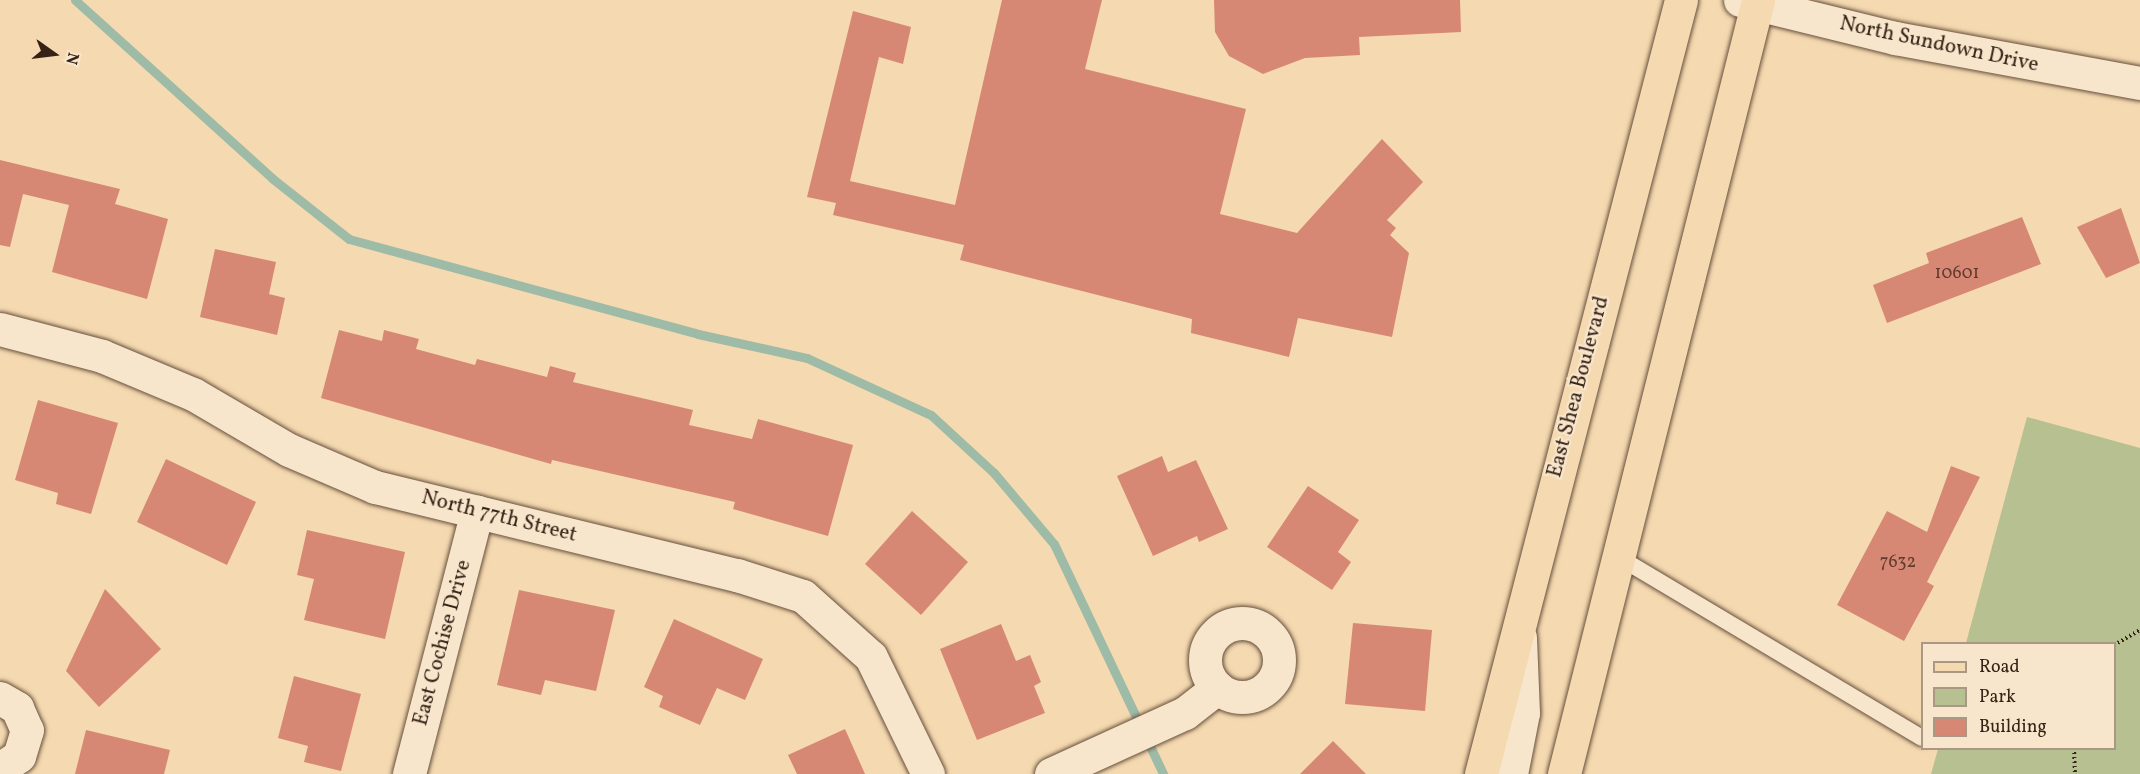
<!DOCTYPE html>
<html>
<head>
<meta charset="utf-8">
<style>
	body { margin:0 }
	#map { position:relative; width:2140px; height:774px; overflow:hidden; background:#f5d9b0; font-family:Vollkorn,serif }
	div>[style] { position:absolute }
	[style*='--x'] { left:calc(var(--x)*1px); top:calc(var(--y)*1px); width:calc(var(--w)*1px); rotate:calc(var(--a)*1deg) }
	.green>* { inset:0; background:#b6c090 }
	.stream>* { height:9px; margin:-4.5px; padding:0 4.5px; transform-origin:4.5px; border-radius:4.5px; background:#9dbba6 }
	.building>* { inset:0; background:#d78875 }
	.path>* { height:4px; margin-top:-2px; transform-origin:0; background:repeating-linear-gradient(90deg,#372217 0 1.5px,transparent 0 4.5px) }
	.roads { filter:drop-shadow(0 0 2px #66503d) drop-shadow(0 0 2px #66503d) }
	.service>* { height:16px; margin:-8px; padding:0 8px; transform-origin:8px; border-radius:8px; background:#f8e6cc }
	.minor>* { height:33px; margin:-16.5px; padding:0 16.5px; transform-origin:16.5px; border-radius:16.5px; background:#f8e6cc }
	.minor>.ring { margin:-16.5px; padding:0; box-sizing:content-box; background:none; border:33px solid #f8e6cc; border-radius:50% }
	.primary>* { height:33px; margin:-16.5px; padding:0 16.5px; transform-origin:16.5px; border-radius:16.5px; background:#f5d9b0 }
	span { translate:-50% -50%; white-space:nowrap; text-align:center; line-height:1.15; -webkit-text-stroke:4.5px #f8e6cc; paint-order:stroke }
	.number-label { font-size:18px; color:#5f3c2e }
	.number-label span { -webkit-text-stroke-width:0 }
	.street-label { font-size:21px; color:#372217 }
	.legend { position:absolute; left:1921px; top:642px; width:195px; height:108px; box-sizing:border-box; background:#f8e6cc; border:2px solid #ab9884; margin:0; padding:8px 10px; list-style:none; font-size:18px; color:#372217 }
	.legend li { display:flex; align-items:center; gap:12px; height:30px }
	.legend b { width:30px; border:2px solid #ab9884 }
	.north { position:absolute; left:24px; top:24px; width:60px; height:60px; -webkit-text-stroke:4px #f8e6cc; paint-order:stroke; rotate:104deg; font-size:16px; font-weight:700; line-height:24px; text-align:center; color:#372217 }
	.north::after { content:''; display:block; margin:auto; width:21px; height:27px; background:#372217; clip-path:polygon(50% 0,100% 100%,50% 72%,0 100%) }
</style>
</head>
<body>
<div id="map">
	<div class="green">
		<div style="clip-path:polygon(2027px 417px,2140px 448px,2140px 774px,1931px 774px,1938px 749px,2114px 748px,2114px 644px,1966px 643px)"></div>
	</div>
	<div class="stream">
		<div style="--x:75;--y:0;--w:267;--a:42.1"></div>
		<div style="--x:273;--y:179;--w:97;--a:38.3"></div>
		<div style="--x:349;--y:239;--w:362;--a:15.2"></div>
		<div style="--x:698;--y:334;--w:112;--a:12.4"></div>
		<div style="--x:807;--y:358;--w:136;--a:24.7"></div>
		<div style="--x:931;--y:415;--w:86;--a:42.6"></div>
		<div style="--x:994;--y:473;--w:93;--a:49.8"></div>
		<div style="--x:1054;--y:544;--w:255;--a:64.6"></div>
	</div>
	<div class="building">
		<div style="clip-path:polygon(1002px 0,1102px 0,1085px 69px,1246px 109px,1220px 214px,1297px 233px,1382px 139px,1423px 182px,1387px 220px,1396px 228px,1390px 235px,1409px 253px,1392px 337px,1298px 318px,1289px 357px,1191px 333px,1192px 319px,960px 260px,964px 245px,833px 215px,836px 203px,807px 197px,853px 11px,911px 27px,903px 64px,879px 57px,850px 181px,955px 205px)"></div>
		<div style="clip-path:polygon(1214px 0,1460px 0,1461px 32px,1359px 37px,1360px 55px,1305px 58px,1263px 74px,1229px 56px,1215px 32px)"></div>
		<div style="clip-path:polygon(0 160px,120px 189px,115px 204px,168px 219px,147px 299px,52px 272px,69px 205px,23px 194px,10px 247px,0 245px)"></div>
		<div style="clip-path:polygon(2121px 208px,2140px 263px,2106px 278px,2077px 227px)"></div>
		<div style="clip-path:polygon(2022px 217px,2041px 264px,1887px 323px,1873px 285px,1929px 263px,1926px 253px)"></div>
		<div style="clip-path:polygon(215px 249px,276px 262px,269px 294px,285px 298px,277px 335px,200px 317px)"></div>
		<div style="clip-path:polygon(339px 330px,382px 341px,384px 330px,419px 339px,416px 349px,475px 365px,477px 359px,547px 377px,550px 366px,576px 373px,573px 382px,693px 410px,689px 425px,752px 439px,758px 419px,853px 445px,828px 536px,733px 509px,735px 502px,552px 460px,551px 464px,321px 398px)"></div>
		<div style="clip-path:polygon(38px 400px,118px 423px,91px 514px,56px 504px,58px 493px,15px 480px)"></div>
		<div style="clip-path:polygon(1162px 456px,1168px 472px,1196px 460px,1228px 529px,1199px 542px,1197px 536px,1153px 556px,1117px 476px)"></div>
		<div style="clip-path:polygon(166px 459px,256px 502px,227px 565px,137px 522px)"></div>
		<div style="clip-path:polygon(1951px 466px,1980px 477px,1927px 582px,1934px 586px,1904px 641px,1837px 605px,1887px 511px,1927px 532px)"></div>
		<div style="clip-path:polygon(1308px 486px,1359px 520px,1338px 552px,1351px 562px,1332px 590px,1267px 547px)"></div>
		<div style="clip-path:polygon(912px 511px,968px 562px,921px 615px,865px 564px)"></div>
		<div style="clip-path:polygon(307px 530px,405px 552px,385px 639px,304px 620px,314px 579px,297px 575px)"></div>
		<div style="clip-path:polygon(105px 589px,161px 649px,99px 707px,66px 671px)"></div>
		<div style="clip-path:polygon(519px 590px,615px 610px,596px 691px,545px 680px,541px 695px,497px 685px)"></div>
		<div style="clip-path:polygon(674px 619px,763px 659px,745px 700px,717px 688px,700px 725px,659px 707px,663px 696px,644px 687px)"></div>
		<div style="clip-path:polygon(1353px 623px,1432px 630px,1425px 711px,1345px 704px)"></div>
		<div style="clip-path:polygon(1001px 624px,1016px 661px,1030px 655px,1041px 682px,1034px 686px,1045px 713px,977px 740px,940px 649px)"></div>
		<div style="clip-path:polygon(294px 676px,361px 694px,341px 771px,304px 762px,308px 746px,278px 738px)"></div>
		<div style="clip-path:polygon(845px 729px,865px 774px,797px 774px,788px 755px)"></div>
		<div style="clip-path:polygon(86px 730px,170px 750px,164px 774px,75px 774px)"></div>
		<div style="clip-path:polygon(1333px 741px,1366px 774px,1300px 774px)"></div>
	</div>
	<div class="path">
		<div style="--x:2114;--y:645;--w:30;--a:-30"></div>
		<div style="--x:2074;--y:748;--w:26;--a:88"></div>
	</div>
	<div class="roads">
		<div class="service">
			<div style="--x:1615;--y:555;--w:357;--a:30.8"></div>
		</div>
		<div class="minor">
			<div style="--x:1740;--y:0;--w:160;--a:13.8"></div>
			<div style="--x:1895;--y:38;--w:249;--a:10.4"></div>
			<div style="--x:0;--y:329;--w:106;--a:14.8"></div>
			<div style="--x:102;--y:356;--w:99;--a:22.7"></div>
			<div style="--x:193;--y:394;--w:111;--a:30.3"></div>
			<div style="--x:289;--y:450;--w:94;--a:23.3"></div>
			<div style="--x:375;--y:487;--w:373;--a:13.7"></div>
			<div style="--x:737;--y:575;--w:69;--a:17.7"></div>
			<div style="--x:803;--y:596;--w:91;--a:41.9"></div>
			<div style="--x:871;--y:657;--w:130;--a:64"></div>
			<div class="ring" style="left:1205px;top:623px;width:41px;height:41px"></div>
			<div style="--x:0;--y:698;--w:20;--a:30"></div>
			<div style="--x:17;--y:708;--w:24;--a:66"></div>
			<div style="--x:27;--y:730;--w:27;--a:107"></div>
			<div style="--x:19;--y:756;--w:23;--a:146"></div>
			<div style="--x:409;--y:774;--w:271;--a:-75.5"></div>
			<div style="--x:1051;--y:774;--w:147;--a:-24.5"></div>
			<div style="--x:1185;--y:713;--w:41;--a:-38"></div>
			<div style="--x:1511;--y:774;--w:62;--a:-78.9"></div>
			<div style="--x:1523;--y:713;--w:76;--a:-92.3"></div>
		</div>
		<div class="primary">
			<div style="--x:1481;--y:774;--w:799;--a:-75.51"></div>
			<div style="--x:1564;--y:774;--w:798;--a:-75.93"></div>
		</div>
	</div>
	<div class="number-label">
		<span style="left:1957px;top:274px">10601</span>
		<span style="left:1898px;top:563px">7632</span>
	</div>
	<div class="street-label">
		<span style="left:1939px;top:45px;rotate:12deg">North Sundown Drive</span>
		<span style="left:1579px;top:387px;rotate:-75deg">East Shea Boulevard</span>
		<span style="left:499px;top:517px;rotate:14deg">North 77th Street</span>
		<span style="left:443px;top:643px;rotate:-75deg">East Cochise Drive</span>
	</div>
	<ul class="legend">
	<li><b style="height:8px;background:#f5d9b0"></b>Road</li>
	<li><b style="height:16px;background:#b6c090"></b>Park</li>
	<li><b style="height:16px;background:#d78875"></b>Building</li>
	</ul>
	<div class="north">N</div>
</div>
</body>
</html>
